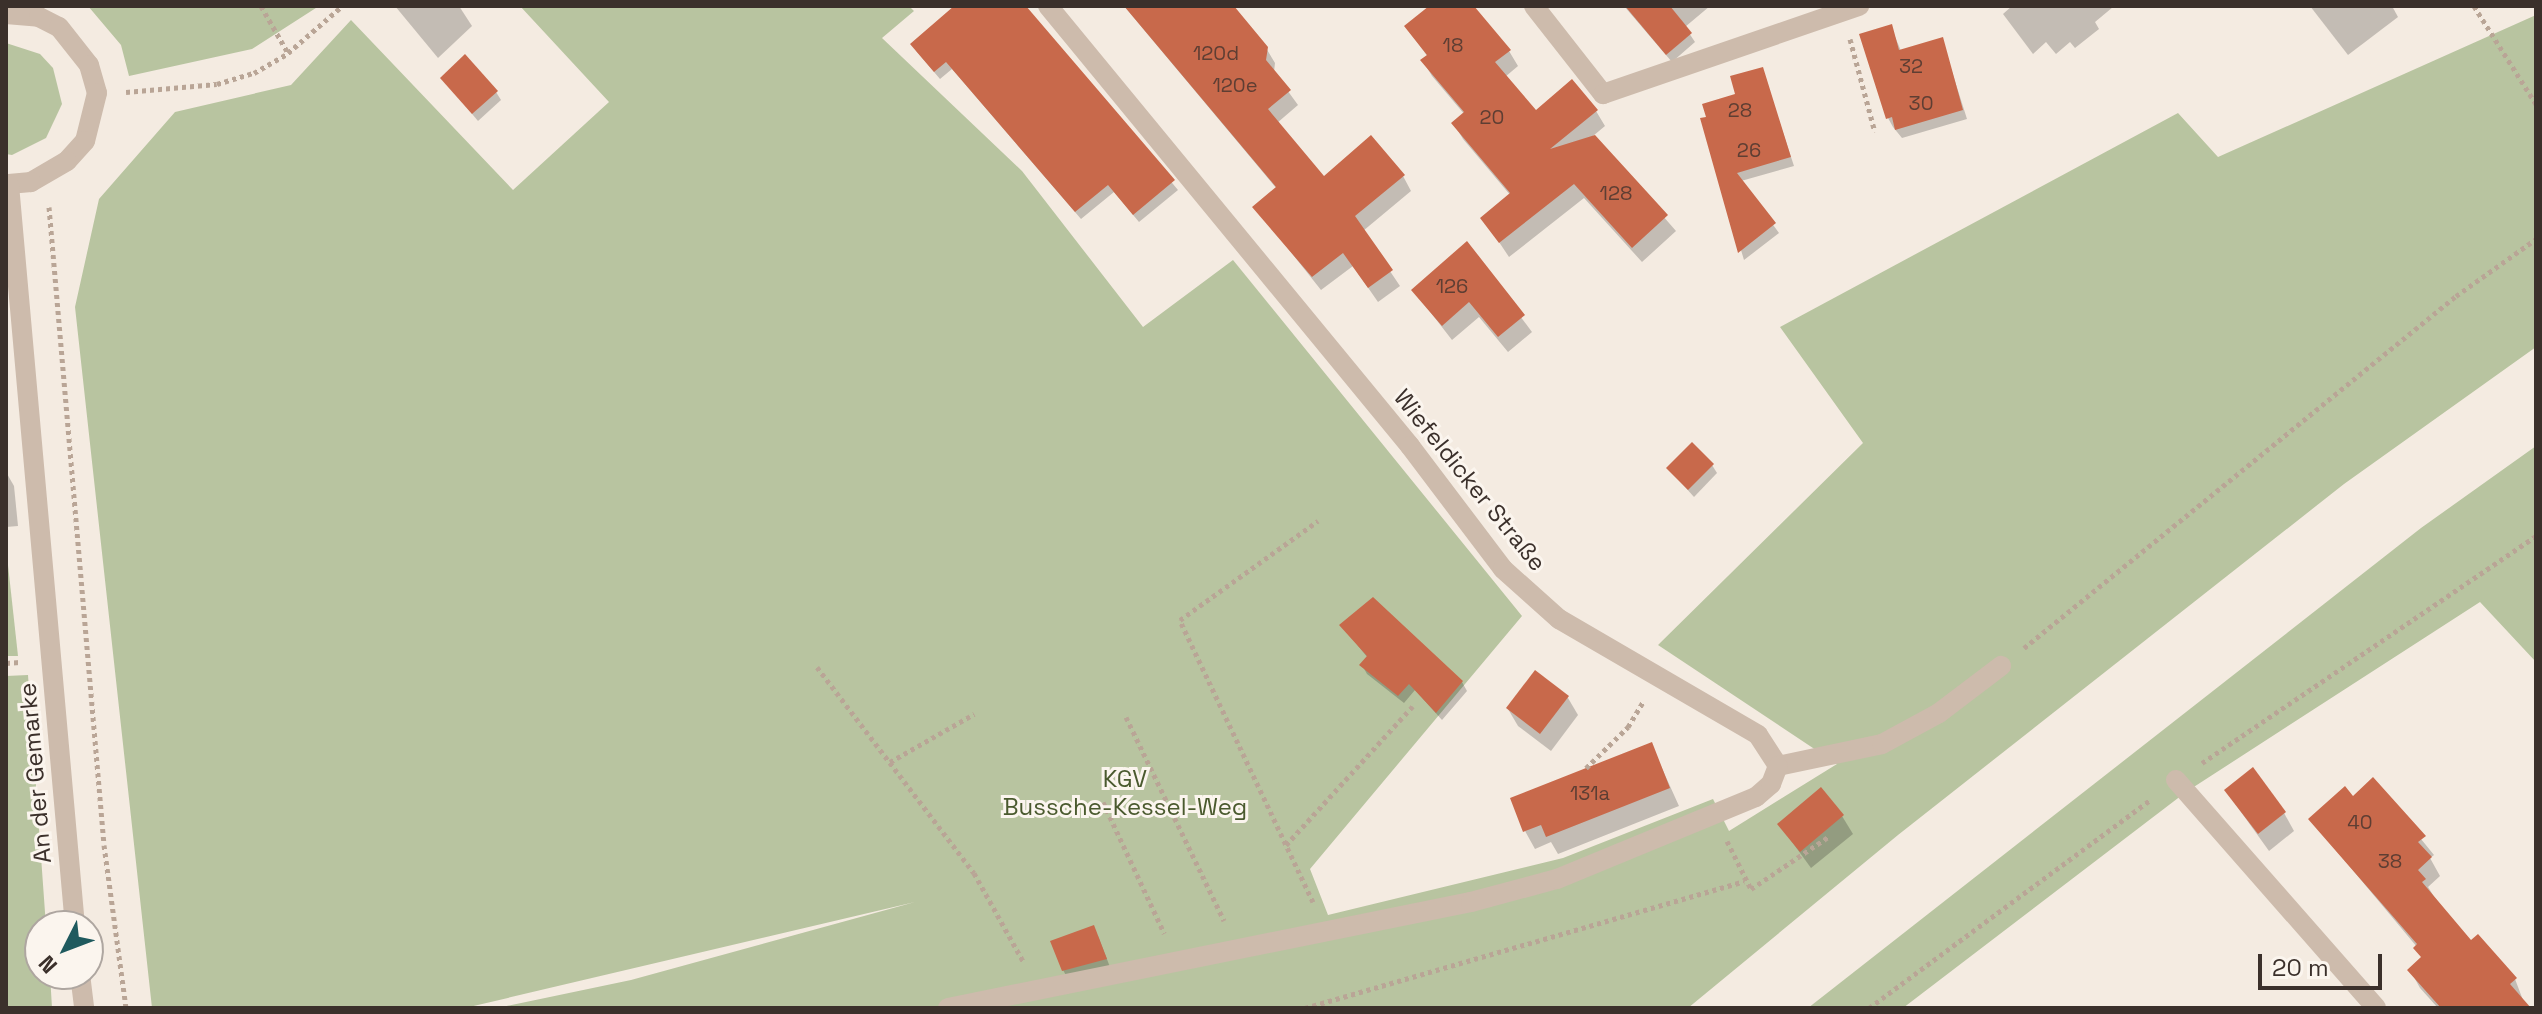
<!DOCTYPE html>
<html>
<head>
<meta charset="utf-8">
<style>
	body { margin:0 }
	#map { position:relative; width:2542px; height:1014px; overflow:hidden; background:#f4ebe1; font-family:"Space Grotesk",sans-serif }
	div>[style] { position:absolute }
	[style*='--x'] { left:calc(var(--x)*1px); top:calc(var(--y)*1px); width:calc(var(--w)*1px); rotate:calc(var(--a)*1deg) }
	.green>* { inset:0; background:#b8c4a0 }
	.shadow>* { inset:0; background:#0003 }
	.building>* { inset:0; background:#c8694b }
	.path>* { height:5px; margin-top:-2.5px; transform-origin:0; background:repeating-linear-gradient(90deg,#b9a596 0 4px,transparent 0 8px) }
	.minor>* { height:20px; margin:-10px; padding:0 10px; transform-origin:10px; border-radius:10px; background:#cdbbac }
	span { translate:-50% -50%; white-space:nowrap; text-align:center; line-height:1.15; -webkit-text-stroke:6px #fbf5ee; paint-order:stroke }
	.number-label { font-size:20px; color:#5e3e33 }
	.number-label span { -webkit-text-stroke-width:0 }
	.street-label { font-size:24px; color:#3b302b }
	.park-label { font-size:24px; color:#4a5a2e }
	.frame { position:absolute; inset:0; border:8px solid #3b302b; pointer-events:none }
	.north { position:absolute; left:24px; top:910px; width:80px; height:80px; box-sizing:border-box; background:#fbf5ee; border:2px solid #aea6a0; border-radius:50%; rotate:228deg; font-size:22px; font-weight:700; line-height:32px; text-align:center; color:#3b302b }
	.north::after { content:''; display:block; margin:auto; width:28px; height:36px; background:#1f5a5e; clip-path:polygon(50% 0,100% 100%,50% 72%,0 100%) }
	.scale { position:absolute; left:2258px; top:954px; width:124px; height:36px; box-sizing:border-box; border:4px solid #3b302b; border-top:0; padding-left:10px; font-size:24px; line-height:28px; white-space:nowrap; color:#3b302b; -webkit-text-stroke:6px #fbf5ee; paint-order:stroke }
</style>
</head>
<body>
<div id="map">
	<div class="green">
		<div style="clip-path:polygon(88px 6px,319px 6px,252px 49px,129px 76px,121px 45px)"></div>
		<div style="clip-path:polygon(520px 6px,909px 6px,914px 11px,882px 38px,1022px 171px,1143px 327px,1233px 260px,1522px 616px,1310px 869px,1328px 915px,1563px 858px,1713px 799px,1729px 831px,1837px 764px,1658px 645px,1863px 443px,1780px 327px,2178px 113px,2218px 157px,2536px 15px,2536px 347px,2344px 484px,1898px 835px,1688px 1008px,497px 1008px,631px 980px,915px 902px,465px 1008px,152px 1008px,75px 307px,99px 199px,175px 112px,291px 85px,351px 20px,513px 190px,609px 102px)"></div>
		<div style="clip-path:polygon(6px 43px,40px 54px,53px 68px,62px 104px,46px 138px,12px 155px,6px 154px)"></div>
		<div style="clip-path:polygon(2536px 446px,2536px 662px,2480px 602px,2186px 792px,1903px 1008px,1808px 1008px,2421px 528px)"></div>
		<div style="clip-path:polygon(6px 547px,18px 656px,6px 656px)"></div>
		<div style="clip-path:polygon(28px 675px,46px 926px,40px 926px,40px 974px,50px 974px,52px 1008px,6px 1008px,6px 676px)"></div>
	</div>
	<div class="shadow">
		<div style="clip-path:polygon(395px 6px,459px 6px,472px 26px,438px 58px)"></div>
		<div style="clip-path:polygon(957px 6px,1024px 6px,1178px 190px,1139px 222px,1114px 192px,1081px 219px,952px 69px,940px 79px,917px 52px,912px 44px)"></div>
		<div style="clip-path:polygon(1124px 6px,1218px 6px,1266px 48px,1275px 63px,1274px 72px,1298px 105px,1277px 123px,1323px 179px,1403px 176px,1411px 191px,1363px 231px,1400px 286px,1378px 302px,1353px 266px,1321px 290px,1255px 207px,1277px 189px)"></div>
		<div style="clip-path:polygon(1432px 6px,1472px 6px,1509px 51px,1518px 66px,1505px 77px,1535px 112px,1596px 111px,1605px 126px,1593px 136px,1676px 231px,1642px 262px,1584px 198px,1509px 257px,1483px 218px,1511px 196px,1463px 139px,1454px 124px,1465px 115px,1432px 76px,1423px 61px,1428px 57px,1406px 27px)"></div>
		<div style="clip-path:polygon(1624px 6px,1710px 6px,1685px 27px,1695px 42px,1672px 62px)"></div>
		<div style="clip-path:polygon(2012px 6px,2112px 6px,2113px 7px,2095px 22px,2099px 29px,2075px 48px,2070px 42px,2056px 54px,2046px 42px,2033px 54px,2003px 14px)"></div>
		<div style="clip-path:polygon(2310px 6px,2392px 6px,2398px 17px,2348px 55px)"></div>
		<div style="clip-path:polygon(1891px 27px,1901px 51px,1942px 40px,1967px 119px,1902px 138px,1893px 127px,1888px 118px)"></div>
		<div style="clip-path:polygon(1762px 69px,1794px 166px,1741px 181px,1779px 233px,1744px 260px,1702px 120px,1738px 95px)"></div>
		<div style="clip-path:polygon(442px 78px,496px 92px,501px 100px,478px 121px)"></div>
		<div style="clip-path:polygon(1466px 244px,1532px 332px,1508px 352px,1479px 317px,1452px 340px,1414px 291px)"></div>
		<div style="clip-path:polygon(1712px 465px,1717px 473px,1694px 497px,1668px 468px)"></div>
		<div style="clip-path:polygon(6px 472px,14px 486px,18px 526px,6px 527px)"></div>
		<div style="clip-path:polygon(1341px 625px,1462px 682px,1467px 691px,1442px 720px,1415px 690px,1404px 703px,1367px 674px,1362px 665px,1368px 658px)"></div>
		<div style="clip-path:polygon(1536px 673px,1568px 698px,1578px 715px,1551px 751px,1518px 726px,1508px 709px)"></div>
		<div style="clip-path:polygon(1651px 744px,1679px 806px,1558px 854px,1551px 842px,1535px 849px,1525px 831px)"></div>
		<div style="clip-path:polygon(2373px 780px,2434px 855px,2430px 858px,2440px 876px,2428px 887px,2435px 898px,2471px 943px,2515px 979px,2526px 1008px,2438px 1008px,2420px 988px,2410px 970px,2422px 959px,2417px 947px,2310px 819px,2353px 798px)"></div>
		<div style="clip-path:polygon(2226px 791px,2284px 813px,2294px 831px,2269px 851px)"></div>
		<div style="clip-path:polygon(1842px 816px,1853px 834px,1811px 868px,1779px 824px)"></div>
		<div style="clip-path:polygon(1098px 936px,1110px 967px,1068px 979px,1063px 970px)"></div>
	</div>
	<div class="building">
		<div style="clip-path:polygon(954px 6px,1026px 6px,1175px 180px,1133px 215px,1108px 185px,1075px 212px,946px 62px,934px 72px,910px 44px)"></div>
		<div style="clip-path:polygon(1124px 6px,1234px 6px,1268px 47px,1266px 60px,1291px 90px,1268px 109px,1324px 176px,1371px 135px,1405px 175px,1355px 216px,1393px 270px,1368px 288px,1343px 253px,1312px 277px,1252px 207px,1276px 187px)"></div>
		<div style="clip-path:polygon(1429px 6px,1474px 6px,1511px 50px,1495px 62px,1536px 110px,1572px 79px,1598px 110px,1550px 149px,1595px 135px,1668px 215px,1632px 248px,1574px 184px,1499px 243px,1480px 218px,1510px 193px,1451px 123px,1464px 112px,1420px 60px,1427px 55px,1404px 26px)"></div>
		<div style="clip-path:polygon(1625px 6px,1670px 6px,1692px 33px,1666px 55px)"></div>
		<div style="clip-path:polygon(1892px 24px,1899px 50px,1943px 37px,1963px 110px,1895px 130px,1892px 117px,1886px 119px,1859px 34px)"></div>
		<div style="clip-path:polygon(465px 54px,498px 91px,472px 114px,440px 78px)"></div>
		<div style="clip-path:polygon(1763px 67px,1791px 157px,1737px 173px,1776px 223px,1738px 253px,1700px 118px,1706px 117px,1702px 104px,1735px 94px,1730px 76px)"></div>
		<div style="clip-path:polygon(1467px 241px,1525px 315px,1498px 337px,1469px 302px,1442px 326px,1411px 290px)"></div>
		<div style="clip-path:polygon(1692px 442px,1714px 464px,1688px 490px,1666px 468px)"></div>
		<div style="clip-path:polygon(1373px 597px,1463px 681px,1436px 713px,1409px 684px,1398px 696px,1359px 665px,1367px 656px,1339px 625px)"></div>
		<div style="clip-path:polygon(1535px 670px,1569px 696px,1540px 734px,1506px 708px)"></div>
		<div style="clip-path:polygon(1652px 742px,1670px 788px,1546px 837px,1541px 825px,1523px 832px,1510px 798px)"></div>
		<div style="clip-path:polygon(2253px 767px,2286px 812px,2258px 834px,2224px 790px)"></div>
		<div style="clip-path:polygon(2373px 777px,2426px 836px,2418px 842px,2432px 857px,2418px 870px,2426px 879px,2422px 882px,2471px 940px,2478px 934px,2517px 978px,2510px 984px,2531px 1008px,2441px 1008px,2407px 970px,2421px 957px,2413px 948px,2417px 944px,2308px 819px,2345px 786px,2353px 796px)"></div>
		<div style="clip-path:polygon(1821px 787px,1844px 815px,1800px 852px,1777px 824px)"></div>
		<div style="clip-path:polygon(1094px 925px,1107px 959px,1062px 971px,1050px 941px)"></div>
	</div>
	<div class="path">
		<div style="--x:261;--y:6;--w:54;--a:60.1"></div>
		<div style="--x:2474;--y:6;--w:116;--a:57.7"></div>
		<div style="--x:1850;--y:39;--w:96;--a:75"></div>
		<div style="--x:126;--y:92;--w:91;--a:-5"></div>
		<div style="--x:217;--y:84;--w:39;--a:-17"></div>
		<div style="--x:254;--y:73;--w:39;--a:-30"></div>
		<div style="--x:288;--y:53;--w:72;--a:-41"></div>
		<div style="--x:49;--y:207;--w:640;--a:85.07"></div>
		<div style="--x:104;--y:845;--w:164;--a:82.3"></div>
		<div style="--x:2024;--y:648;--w:557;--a:-39.17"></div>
		<div style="--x:2456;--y:296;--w:98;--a:-35.5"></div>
		<div style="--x:6;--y:663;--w:14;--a:-4"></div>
		<div style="--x:817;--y:667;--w:259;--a:52.7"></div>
		<div style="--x:974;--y:873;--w:103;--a:60.9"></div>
		<div style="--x:1126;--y:717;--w:226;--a:64.3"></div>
		<div style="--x:890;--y:762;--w:97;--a:-29.7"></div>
		<div style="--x:2202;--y:763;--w:404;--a:-34.2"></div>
		<div style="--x:1586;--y:768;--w:59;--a:-44.3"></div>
		<div style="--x:1628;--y:727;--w:29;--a:-59"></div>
		<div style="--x:1103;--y:802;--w:145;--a:65"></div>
		<div style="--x:1727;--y:841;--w:54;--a:63.4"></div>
		<div style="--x:1751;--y:889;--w:93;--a:-34"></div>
		<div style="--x:1286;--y:845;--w:188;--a:-47.6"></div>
		<div style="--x:1313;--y:902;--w:312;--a:-115.3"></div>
		<div style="--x:1180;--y:620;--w:170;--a:-35.7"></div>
		<div style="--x:1305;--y:1008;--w:457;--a:-16.1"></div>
		<div style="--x:1869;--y:1008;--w:351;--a:-36.5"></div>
	</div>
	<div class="minor">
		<div style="--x:1048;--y:6;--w:570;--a:50.55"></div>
		<div style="--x:1410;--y:446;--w:154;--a:52.9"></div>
		<div style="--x:1503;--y:569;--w:75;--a:41.8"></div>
		<div style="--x:1559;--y:619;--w:230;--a:30.2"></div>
		<div style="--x:1758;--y:735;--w:37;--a:57"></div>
		<div style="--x:1534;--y:6;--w:112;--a:51.9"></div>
		<div style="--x:1603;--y:94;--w:271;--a:-19"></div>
		<div style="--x:6;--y:14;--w:33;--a:5"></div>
		<div style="--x:39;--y:17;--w:22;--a:27"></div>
		<div style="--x:59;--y:27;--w:48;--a:51.7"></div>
		<div style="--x:89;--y:65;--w:29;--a:74"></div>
		<div style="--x:97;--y:93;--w:49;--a:104"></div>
		<div style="--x:85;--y:141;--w:27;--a:132"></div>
		<div style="--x:67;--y:161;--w:42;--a:149.7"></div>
		<div style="--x:31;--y:182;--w:25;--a:175"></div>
		<div style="--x:9;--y:185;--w:744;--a:84.91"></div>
		<div style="--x:1778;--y:766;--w:106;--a:-11.9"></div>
		<div style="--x:1882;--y:744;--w:65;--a:-28.5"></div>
		<div style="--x:1939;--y:713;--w:78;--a:-37.2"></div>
		<div style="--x:2176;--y:780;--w:303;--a:48.7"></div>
		<div style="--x:80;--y:974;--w:34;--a:83"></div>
		<div style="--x:948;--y:1008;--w:534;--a:-11.46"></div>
		<div style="--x:1471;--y:902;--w:89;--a:-15"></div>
		<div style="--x:1557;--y:879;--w:215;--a:-22.4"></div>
		<div style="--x:1756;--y:797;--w:20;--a:-41"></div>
		<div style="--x:1771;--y:784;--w:19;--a:-69"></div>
	</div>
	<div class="number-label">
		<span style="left:1453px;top:45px">18</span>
		<span style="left:1216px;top:53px">120d</span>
		<span style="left:1911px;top:66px">32</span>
		<span style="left:1235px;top:85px">120e</span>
		<span style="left:1921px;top:103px">30</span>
		<span style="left:1740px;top:110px">28</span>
		<span style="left:1492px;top:117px">20</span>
		<span style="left:1749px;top:150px">26</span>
		<span style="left:1616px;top:193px">128</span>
		<span style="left:1452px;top:286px">126</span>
		<span style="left:1590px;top:793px">131a</span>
		<span style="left:2360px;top:822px">40</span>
		<span style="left:2390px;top:861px">38</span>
	</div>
	<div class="street-label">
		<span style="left:1470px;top:480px;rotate:51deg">Wiefeldicker Straße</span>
		<span style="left:35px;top:773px;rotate:-95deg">An der Gemarke</span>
	</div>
	<div class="park-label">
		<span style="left:1125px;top:793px">KGV<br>Bussche-Kessel-Weg</span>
	</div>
	<div class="frame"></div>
	<div class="north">N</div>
	<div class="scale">20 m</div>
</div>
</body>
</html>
